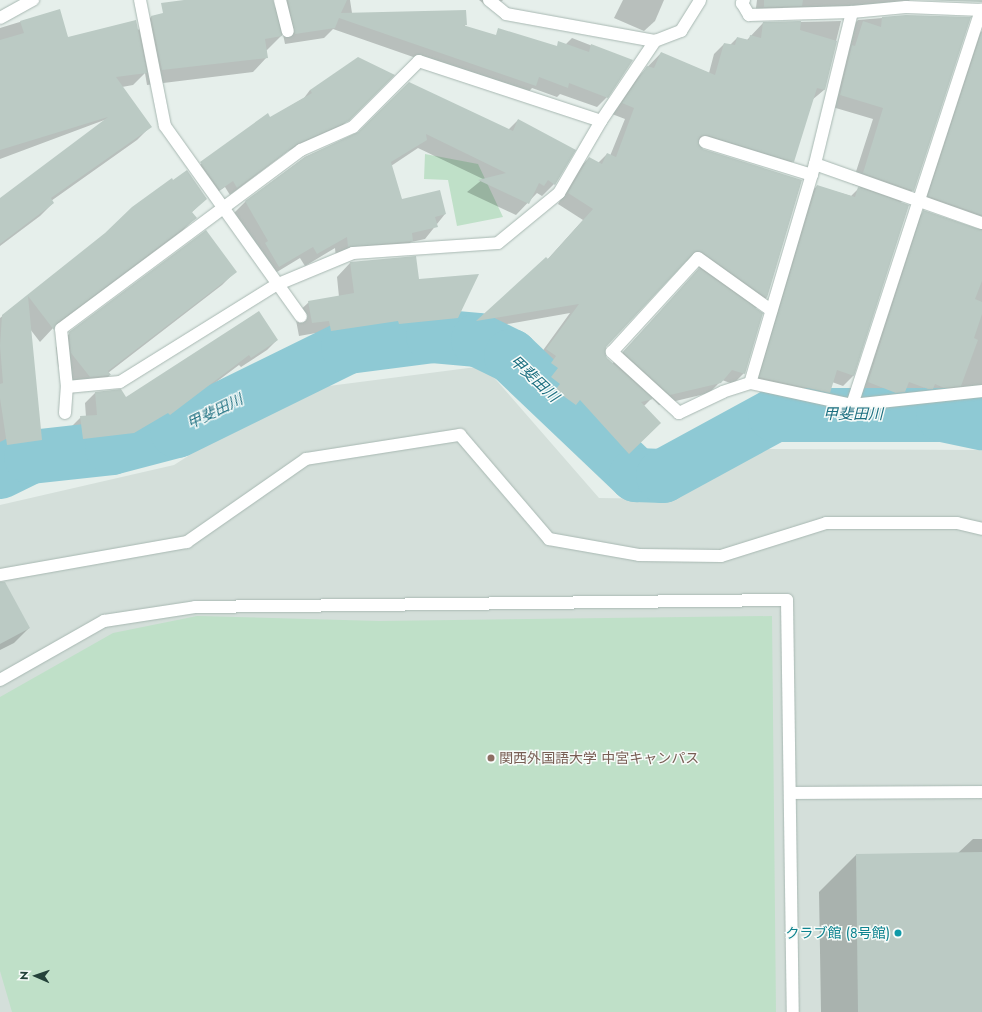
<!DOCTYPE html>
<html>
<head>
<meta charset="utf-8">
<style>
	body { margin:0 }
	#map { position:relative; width:982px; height:1012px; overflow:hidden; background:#e6efeb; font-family:Jost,"Noto Sans JP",sans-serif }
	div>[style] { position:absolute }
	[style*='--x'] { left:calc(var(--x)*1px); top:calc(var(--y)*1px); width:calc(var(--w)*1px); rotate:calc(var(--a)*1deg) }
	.built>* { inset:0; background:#d4dfda }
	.green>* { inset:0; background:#bfe0c8 }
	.shadow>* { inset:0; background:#0003 }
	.river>* { height:54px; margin:-27px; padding:0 27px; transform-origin:27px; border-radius:27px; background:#8ec9d4 }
	.building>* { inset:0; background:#bbcac4 }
	.roads { filter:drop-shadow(0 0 1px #a8b8b2) drop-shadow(0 0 1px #a8b8b2) }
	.minor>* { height:12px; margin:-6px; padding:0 6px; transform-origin:6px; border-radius:6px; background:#fff }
	.dots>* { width:11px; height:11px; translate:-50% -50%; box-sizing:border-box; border:2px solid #f7fbf9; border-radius:50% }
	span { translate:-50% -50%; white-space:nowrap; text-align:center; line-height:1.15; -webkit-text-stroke:3px #f7fbf9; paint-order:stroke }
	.education-label { font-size:14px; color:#785e54 }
	.left { translate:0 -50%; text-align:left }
	.culture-label { font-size:14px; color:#0d838f }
	.right { translate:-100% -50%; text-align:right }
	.water-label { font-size:15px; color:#1c6f80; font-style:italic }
	.north { position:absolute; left:16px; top:956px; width:40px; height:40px; -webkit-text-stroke:3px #f7fbf9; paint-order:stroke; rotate:272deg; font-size:11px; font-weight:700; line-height:16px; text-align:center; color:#24423a }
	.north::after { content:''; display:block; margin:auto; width:14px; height:18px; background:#24423a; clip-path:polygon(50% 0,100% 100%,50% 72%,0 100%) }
</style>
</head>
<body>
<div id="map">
	<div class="built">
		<div style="clip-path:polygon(484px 366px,599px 498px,667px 499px,768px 449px,982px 450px,982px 1012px,0 1012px,0 505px,174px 465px,290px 391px)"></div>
	</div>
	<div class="green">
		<div style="clip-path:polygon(425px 154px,478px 164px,503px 217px,457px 226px,448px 180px,424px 179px)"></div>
		<div style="clip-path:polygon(197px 616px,379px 621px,772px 616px,776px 1012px,12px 1012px,0 971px,0 697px,113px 633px)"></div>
	</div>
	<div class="shadow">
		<div style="clip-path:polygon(228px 0,273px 0,275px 8px,282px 0,350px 0,352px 13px,466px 24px,464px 27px,569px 62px,562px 48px,572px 38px,631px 61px,607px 97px,597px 107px,560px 94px,557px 97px,532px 88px,525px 96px,333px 29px,324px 38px,285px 44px,283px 34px,266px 51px,267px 57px,253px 72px,147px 85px,145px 73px,133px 85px,122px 87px,150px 127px,137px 140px,51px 201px,53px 203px,40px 216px,0 246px,0 199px,107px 119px,0 159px,0 28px,59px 10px,68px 39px,137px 31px,151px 17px)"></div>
		<div style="clip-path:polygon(479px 0,503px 0,492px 10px)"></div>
		<div style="clip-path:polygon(623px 0,664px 0,655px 21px,644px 31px,614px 18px)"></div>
		<div style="clip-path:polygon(757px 0,910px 0,902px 8px,755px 16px)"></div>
		<div style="clip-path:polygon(906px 16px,913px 190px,900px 203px,908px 206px,853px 376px,843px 386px,832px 382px,829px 392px,819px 402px,750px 387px,807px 196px,817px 186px,851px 196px,860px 187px,852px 184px,873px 119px,829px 106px,847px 31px,858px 20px)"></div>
		<div style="clip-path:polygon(evenodd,841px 21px,824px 90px,812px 100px,793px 161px,783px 172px,698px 145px,702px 150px,801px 181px,766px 298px,755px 309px,744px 373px,733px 384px,722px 380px,709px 393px,659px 405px,652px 398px,644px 406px,649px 434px,618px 463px,569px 411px,565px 414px,546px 400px,550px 394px,541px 388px,548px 379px,541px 374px,546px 367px,536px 360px,570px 313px,468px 331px,546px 258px,547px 260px,583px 220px,558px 204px,578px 169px,589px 158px,598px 163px,607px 154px,610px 156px,625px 119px,612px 114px,637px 78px,661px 53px,709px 73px,714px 54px,724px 44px,730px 45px,737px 38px,747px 40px,763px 23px,841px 21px,685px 261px,700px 268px,612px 364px,606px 358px,605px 347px,685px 261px)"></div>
		<div style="clip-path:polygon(982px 31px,982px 392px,919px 398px,903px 392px,895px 400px,887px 401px,859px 391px,915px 220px,924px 211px,979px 231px,976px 225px,920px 205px,974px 38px)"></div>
		<div style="clip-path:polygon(393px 75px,340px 128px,288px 151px,230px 195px,225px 187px,212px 196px,193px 170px,268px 115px,270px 118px,304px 98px,310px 90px)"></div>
		<div style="clip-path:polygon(518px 120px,554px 184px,542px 196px,537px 193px,516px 215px,467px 192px,483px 179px,418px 148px,391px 166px,402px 201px,445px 214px,425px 239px,411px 242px,400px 253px,336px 259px,335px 248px,305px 266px,300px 258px,267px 278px,233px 214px,245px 202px,305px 157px,359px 133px,508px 130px)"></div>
		<div style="clip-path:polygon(173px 181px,206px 198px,191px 213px,195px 218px,182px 231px,54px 327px,40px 342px,30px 329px,41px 439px,28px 452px,0 456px,0 318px)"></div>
		<div style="clip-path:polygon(415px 257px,418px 280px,457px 317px,443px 331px,385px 337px,385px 334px,318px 344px,316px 333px,299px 336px,295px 315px,309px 302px,339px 297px,337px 277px,350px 263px)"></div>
		<div style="clip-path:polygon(235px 272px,222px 285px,108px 373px,110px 375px,97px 388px,76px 390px,58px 366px,56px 347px,70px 333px)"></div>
		<div style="clip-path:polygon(277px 340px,267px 350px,241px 367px,239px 365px,160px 424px,158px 422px,124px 443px,73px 449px,71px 427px,81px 417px,86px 417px,85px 403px,95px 393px,120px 390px,126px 399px)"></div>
		<div style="clip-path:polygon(0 610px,29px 628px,14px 643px,0 650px)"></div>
		<div style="clip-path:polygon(973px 839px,982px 839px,982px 1012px,821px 1012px,819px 892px,856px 855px,958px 853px)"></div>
	</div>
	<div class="river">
		<div style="--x:0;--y:472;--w:34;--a:-26"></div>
		<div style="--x:31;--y:457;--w:81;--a:-6.3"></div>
		<div style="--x:112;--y:448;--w:67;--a:-14.7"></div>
		<div style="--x:177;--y:431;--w:191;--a:-26.2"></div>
		<div style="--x:348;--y:347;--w:86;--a:-7.4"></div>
		<div style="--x:433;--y:336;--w:45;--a:5.1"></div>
		<div style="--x:478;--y:340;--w:37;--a:26"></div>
		<div style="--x:511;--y:356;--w:173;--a:43.6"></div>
		<div style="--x:636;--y:475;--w:27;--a:2"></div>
		<div style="--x:663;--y:476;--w:128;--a:-28.6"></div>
		<div style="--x:775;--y:415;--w:168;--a:0"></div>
		<div style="--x:943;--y:415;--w:40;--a:12"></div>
	</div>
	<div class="building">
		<div style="clip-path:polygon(184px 0,273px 0,282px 36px,265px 39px,268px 58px,162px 70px,151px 16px,163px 13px,161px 3px)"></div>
		<div style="clip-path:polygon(288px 0,347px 0,341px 13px,466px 10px,467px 25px,463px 25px,466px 26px,496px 35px,498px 28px,557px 46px,558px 41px,589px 52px,591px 44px,633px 60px,608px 98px,569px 83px,568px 88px,539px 77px,536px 86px,339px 18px,335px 28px,295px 34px)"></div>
		<div style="clip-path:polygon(764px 0,803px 0,802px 6px,764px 7px)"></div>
		<div style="clip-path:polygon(919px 0,982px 0,982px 2px)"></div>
		<div style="clip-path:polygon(60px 9px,68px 37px,136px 20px,147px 73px,116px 77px,152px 127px,51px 198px,54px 203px,0 244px,0 198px,108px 117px,0 150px,0 40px,24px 33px,20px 21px)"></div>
		<div style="clip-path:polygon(906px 15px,971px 17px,914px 191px,863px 173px,883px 108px,840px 95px,852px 45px,855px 46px,863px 21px,881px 27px,882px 17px)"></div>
		<div style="clip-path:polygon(801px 21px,800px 30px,837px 41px,825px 90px,817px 88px,794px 162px,707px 135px,700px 136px,698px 140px,703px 149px,802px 180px,767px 298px,702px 252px,696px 251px,606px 347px,605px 354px,607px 358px,653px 399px,641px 402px,661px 423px,629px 454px,580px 400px,576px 405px,555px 390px,560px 384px,551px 377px,558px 368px,551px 363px,556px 356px,546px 349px,579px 304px,476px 321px,546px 257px,548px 259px,593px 209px,568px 193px,589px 157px,602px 164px,607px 153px,616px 157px,634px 108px,622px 103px,647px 66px,654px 68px,661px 52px,715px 75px,724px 43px,735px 45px,737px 37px,749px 40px,750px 35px,761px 38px,763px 22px)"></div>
		<div style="clip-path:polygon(982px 31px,982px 215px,928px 196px)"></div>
		<div style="clip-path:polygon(358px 57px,395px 75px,349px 121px,297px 144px,237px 188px,233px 181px,220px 190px,200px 162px,268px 113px,270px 117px,312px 93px,310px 90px)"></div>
		<div style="clip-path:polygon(409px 82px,513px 131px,518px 119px,576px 150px,555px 185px,548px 180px,544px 186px,539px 183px,529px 204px,478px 180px,506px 173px,426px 134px,427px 140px,391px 162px,402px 199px,440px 190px,446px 214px,435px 217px,438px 227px,412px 233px,413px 241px,348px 247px,347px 237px,317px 254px,313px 247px,279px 267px,265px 243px,268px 241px,245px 201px,305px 157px,358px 132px)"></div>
		<div style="clip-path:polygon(187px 170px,207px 199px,192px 212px,197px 218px,57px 323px,54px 330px,28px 296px,42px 440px,7px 445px,0 398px,0 384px,3px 383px,0 346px,2px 315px,105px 233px,132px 207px,172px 178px,173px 180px)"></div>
		<div style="clip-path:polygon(817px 185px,855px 197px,858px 187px,909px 205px,854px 376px,837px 370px,830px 393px,759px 377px)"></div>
		<div style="clip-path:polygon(923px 210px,982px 230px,982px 281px,975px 299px,982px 302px,982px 314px,974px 338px,978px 340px,961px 386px,944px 388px,935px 384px,933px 389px,928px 389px,909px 382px,905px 392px,896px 393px,868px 382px)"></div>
		<div style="clip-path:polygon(206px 230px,237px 272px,108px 371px,111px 375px,90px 377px,71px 353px,69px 332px)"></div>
		<div style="clip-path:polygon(416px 256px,419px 279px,479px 274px,458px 318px,399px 324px,398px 321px,331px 331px,329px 321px,312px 323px,308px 301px,354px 293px,350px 262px)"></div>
		<div style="clip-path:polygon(699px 268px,763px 313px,745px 374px,732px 370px,721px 383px,670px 395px,623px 352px)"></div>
		<div style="clip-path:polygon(259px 311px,278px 340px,251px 358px,249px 355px,170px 415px,168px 413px,134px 433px,83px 439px,80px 416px,97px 415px,95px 392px,121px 389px,126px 397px)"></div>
		<div style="clip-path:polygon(0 582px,5px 582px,30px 628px,0 644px)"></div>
		<div style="clip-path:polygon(982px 852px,982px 1012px,858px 1012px,856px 854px)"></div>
	</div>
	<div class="roads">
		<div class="minor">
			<div style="--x:140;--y:0;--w:128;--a:78.8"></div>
			<div style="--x:165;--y:126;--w:234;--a:54.5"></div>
			<div style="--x:280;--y:0;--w:32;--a:76"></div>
			<div style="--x:489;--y:0;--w:22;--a:39"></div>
			<div style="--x:506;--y:14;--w:151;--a:10.3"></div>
			<div style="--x:744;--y:0;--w:4;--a:124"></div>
			<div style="--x:742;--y:3;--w:14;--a:60"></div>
			<div style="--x:749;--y:15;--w:103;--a:-1.7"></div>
			<div style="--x:852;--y:12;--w:54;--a:-5.3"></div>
			<div style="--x:906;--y:7;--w:76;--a:2.3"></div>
			<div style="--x:852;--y:12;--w:156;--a:103.7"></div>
			<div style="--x:815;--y:164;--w:177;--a:19.5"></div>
			<div style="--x:0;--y:18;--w:38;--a:-29"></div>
			<div style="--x:601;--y:121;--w:192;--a:-161.8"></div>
			<div style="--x:419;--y:61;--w:93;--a:135"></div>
			<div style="--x:353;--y:127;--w:57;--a:156.1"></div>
			<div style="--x:301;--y:150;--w:299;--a:143.3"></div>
			<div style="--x:61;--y:329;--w:58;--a:84.1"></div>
			<div style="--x:67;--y:387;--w:53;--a:-5.4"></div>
			<div style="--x:120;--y:382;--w:184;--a:-31.9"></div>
			<div style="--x:276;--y:285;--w:83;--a:-22.6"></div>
			<div style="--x:353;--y:253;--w:145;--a:-3.9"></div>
			<div style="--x:498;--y:243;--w:79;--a:-39.3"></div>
			<div style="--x:559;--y:193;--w:83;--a:-59.7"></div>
			<div style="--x:601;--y:121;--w:97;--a:-56"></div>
			<div style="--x:655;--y:41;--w:28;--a:-21"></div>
			<div style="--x:681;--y:31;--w:36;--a:-58"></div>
			<div style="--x:705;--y:142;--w:112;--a:17.1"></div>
			<div style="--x:815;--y:164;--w:228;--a:106.5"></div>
			<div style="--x:750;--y:383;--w:104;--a:12.2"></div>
			<div style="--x:852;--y:405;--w:131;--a:-6.1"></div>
			<div style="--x:750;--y:383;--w:28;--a:162"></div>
			<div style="--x:723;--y:392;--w:49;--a:154.5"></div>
			<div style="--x:679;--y:413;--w:91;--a:-137.7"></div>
			<div style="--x:612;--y:352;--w:127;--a:-47.5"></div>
			<div style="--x:698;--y:258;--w:90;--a:35.5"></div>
			<div style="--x:852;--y:405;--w:416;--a:-71.9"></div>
			<div style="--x:65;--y:413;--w:26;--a:-86"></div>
			<div style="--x:0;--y:575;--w:190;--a:-10"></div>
			<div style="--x:187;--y:542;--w:145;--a:-34.9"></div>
			<div style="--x:306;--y:459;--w:156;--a:-8.9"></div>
			<div style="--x:460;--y:435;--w:137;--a:49.4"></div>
			<div style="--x:549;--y:539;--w:91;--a:10.1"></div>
			<div style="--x:639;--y:555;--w:82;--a:0.7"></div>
			<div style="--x:721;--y:556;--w:110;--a:-17.4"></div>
			<div style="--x:826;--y:523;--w:131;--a:0"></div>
			<div style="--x:957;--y:523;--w:26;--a:13"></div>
			<div style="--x:0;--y:680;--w:120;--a:-29.6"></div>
			<div style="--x:104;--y:621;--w:92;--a:-8.7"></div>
			<div style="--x:195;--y:607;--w:592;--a:-0.68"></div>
			<div style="--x:787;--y:600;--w:412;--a:89.2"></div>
			<div style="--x:790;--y:793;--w:192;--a:-0.3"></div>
		</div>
	</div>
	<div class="dots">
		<div style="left:491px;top:758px;background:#8d6e63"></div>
		<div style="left:898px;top:933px;background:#0f9aa8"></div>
	</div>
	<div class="education-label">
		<span class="left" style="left:499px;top:758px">関西外国語大学 中宮キャンパス</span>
	</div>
	<div class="culture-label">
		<span class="right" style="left:890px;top:933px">クラブ館 (8号館)</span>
	</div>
	<div class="water-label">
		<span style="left:534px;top:379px;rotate:43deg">甲斐田川</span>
		<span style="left:215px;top:412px;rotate:-26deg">甲斐田川</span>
		<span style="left:853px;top:415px">甲斐田川</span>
	</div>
	<div class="north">N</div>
</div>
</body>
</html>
